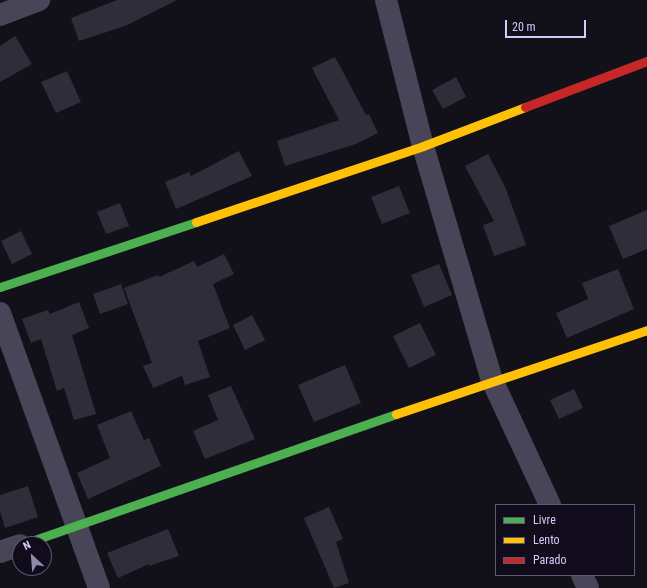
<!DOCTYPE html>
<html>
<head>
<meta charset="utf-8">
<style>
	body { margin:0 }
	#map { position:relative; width:647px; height:588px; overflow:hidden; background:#121018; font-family:"Roboto Condensed",sans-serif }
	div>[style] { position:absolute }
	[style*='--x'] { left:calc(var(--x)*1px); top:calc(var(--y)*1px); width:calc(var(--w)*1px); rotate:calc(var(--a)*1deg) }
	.building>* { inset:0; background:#302d3a }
	.street>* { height:22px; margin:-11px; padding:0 11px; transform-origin:11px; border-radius:11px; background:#484558 }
	.fast>* { height:9px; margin:-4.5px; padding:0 4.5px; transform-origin:4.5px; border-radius:4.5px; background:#4caf50 }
	.slow>* { height:9px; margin:-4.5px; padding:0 4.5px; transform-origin:4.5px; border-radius:4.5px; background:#ffc107 }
	.jam>* { height:9px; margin:-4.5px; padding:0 4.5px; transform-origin:4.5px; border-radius:4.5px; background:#c62828 }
	span { translate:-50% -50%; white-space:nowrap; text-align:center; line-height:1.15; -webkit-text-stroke:3.5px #110c1b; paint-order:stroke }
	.legend { position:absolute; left:495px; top:504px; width:140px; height:72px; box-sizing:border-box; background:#110c1b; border:1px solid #605875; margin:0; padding:5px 7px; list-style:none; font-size:12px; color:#d6cafb }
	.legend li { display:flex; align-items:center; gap:8px; height:20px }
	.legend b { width:20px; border:1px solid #605875 }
	.north { position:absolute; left:12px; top:536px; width:40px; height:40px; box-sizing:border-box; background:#110c1b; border:1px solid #605875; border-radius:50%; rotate:334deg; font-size:11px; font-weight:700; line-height:16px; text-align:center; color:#d6cafb }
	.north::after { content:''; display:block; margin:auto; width:14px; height:18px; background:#9189ac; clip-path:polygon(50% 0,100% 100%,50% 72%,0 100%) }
	.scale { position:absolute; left:505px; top:20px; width:81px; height:18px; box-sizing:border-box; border:2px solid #d6cafb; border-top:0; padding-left:5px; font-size:12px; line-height:14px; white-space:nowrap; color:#d6cafb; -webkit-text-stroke:3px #110c1b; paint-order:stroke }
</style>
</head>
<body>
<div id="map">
	<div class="building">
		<div style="clip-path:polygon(117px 0,177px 0,125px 26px,79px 41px,71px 18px)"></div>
		<div style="clip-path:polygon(15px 36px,32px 64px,0 82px,0 46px)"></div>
		<div style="clip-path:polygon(335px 57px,366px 115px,369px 114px,378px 133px,356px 144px,285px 166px,277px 141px,339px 120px,312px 68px)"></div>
		<div style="clip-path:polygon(67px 71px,81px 102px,56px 113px,41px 82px)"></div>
		<div style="clip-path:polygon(456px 77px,466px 97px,443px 109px,432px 90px)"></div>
		<div style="clip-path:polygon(239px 151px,252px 176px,176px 209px,165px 182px,189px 172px,191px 176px)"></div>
		<div style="clip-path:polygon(488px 154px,506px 189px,526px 245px,494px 256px,483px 225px,494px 221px,465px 166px)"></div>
		<div style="clip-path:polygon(399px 186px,410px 213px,382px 224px,371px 197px)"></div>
		<div style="clip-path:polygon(120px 203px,129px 226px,106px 234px,97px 212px)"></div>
		<div style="clip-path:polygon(647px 210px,647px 249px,623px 259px,609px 226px)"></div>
		<div style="clip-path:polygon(21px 231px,32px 254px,12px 264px,1px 241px)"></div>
		<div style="clip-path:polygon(224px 254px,234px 274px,213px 284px,230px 328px,198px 341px,210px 377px,185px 385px,182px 376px,153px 388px,143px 366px,152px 363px,124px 288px,158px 275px,159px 277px,194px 261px,197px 267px)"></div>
		<div style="clip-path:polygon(439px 264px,452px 295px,424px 307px,411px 275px)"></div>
		<div style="clip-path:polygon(618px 269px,634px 309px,567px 338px,556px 313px,588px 299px,582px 283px)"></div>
		<div style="clip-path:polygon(121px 284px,128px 304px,100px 314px,93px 294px)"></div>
		<div style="clip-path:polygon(79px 302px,89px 328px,72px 335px,96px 414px,74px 420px,64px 388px,57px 391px,41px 339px,31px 343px,22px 319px,48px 310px,50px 314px)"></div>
		<div style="clip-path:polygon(252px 315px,265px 340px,245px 350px,233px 325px)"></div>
		<div style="clip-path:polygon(420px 323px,436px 355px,409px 368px,393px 336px)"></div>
		<div style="clip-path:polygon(345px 365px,361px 403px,314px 422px,298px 385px)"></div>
		<div style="clip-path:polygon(231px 386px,255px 439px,205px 459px,193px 431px,218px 420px,208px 395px)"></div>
		<div style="clip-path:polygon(574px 389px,583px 408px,559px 419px,550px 400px)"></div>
		<div style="clip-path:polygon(131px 411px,144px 440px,149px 438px,161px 466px,88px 499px,77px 473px,110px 458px,97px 425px)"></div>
		<div style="clip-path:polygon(28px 486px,38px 517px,5px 528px,0 511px,0 495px)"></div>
		<div style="clip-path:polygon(329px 507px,343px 539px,336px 542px,349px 583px,334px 588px,304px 518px)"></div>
		<div style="clip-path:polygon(168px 529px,179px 556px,149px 566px,149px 564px,118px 578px,107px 553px)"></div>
	</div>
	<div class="street">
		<div style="--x:386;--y:0;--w:151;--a:75.8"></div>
		<div style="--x:423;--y:146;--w:244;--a:73.6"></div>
		<div style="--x:492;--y:380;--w:138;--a:65.1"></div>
		<div style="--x:0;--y:15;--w:42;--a:-21"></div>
		<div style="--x:0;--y:313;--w:292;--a:70.2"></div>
		<div style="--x:0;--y:552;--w:21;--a:-19"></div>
		<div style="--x:582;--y:575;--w:14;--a:65"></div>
	</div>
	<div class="fast">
		<div style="--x:0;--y:287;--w:206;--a:-18.3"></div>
		<div style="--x:23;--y:544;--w:395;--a:-19.2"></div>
	</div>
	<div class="slow">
		<div style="--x:196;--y:222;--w:239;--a:-18.5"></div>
		<div style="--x:423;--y:146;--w:109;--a:-20.9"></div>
		<div style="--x:396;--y:414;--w:265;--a:-18.5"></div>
	</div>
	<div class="jam">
		<div style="--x:525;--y:107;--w:130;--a:-20.7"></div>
	</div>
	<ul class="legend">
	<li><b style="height:5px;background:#4caf50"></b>Livre</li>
	<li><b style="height:5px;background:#ffc107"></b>Lento</li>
	<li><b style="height:5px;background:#c62828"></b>Parado</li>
	</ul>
	<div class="north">N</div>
	<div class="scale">20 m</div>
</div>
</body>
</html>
